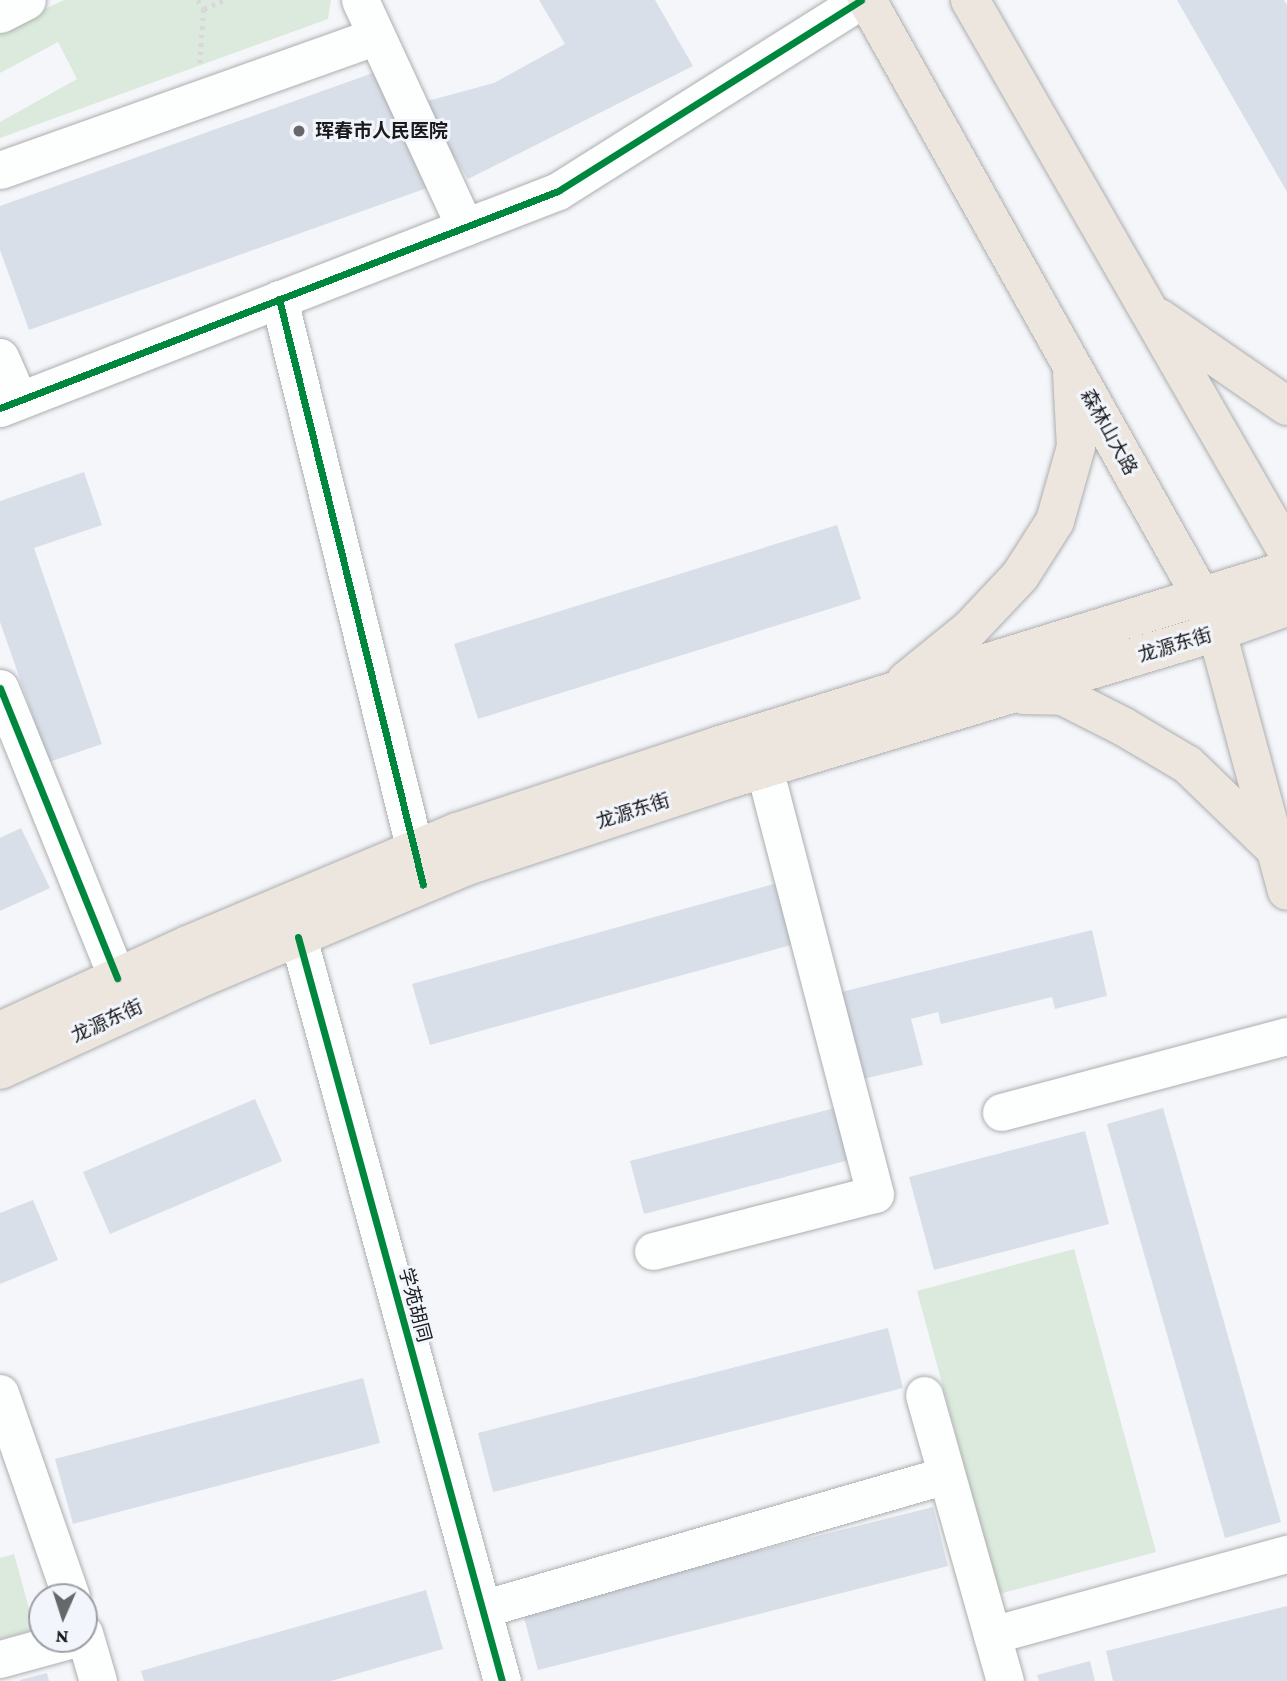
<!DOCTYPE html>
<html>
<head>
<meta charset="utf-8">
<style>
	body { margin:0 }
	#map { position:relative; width:1287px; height:1681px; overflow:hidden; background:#f4f6f9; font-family:"Crimson Pro","Noto Sans SC",serif }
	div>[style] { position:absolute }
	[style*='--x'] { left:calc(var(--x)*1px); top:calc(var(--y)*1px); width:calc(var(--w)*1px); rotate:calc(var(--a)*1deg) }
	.green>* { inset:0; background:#dbeadc }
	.building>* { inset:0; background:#d9dfe9 }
	.path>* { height:4.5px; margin-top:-2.25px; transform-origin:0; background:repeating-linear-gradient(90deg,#d8d8da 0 3.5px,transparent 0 8.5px) }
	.roads { filter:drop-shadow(0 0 2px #adaeb0) drop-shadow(0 0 2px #adaeb0) }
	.minor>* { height:37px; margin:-18.5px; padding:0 18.5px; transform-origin:18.5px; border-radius:18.5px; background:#fdfefe }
	.major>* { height:38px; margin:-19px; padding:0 19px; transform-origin:19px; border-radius:19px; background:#ede6df }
	.cycleway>* { height:7px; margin:-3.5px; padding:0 3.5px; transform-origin:3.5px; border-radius:3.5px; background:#00873e }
	.dots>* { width:19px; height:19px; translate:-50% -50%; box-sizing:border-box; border:4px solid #f2f5fb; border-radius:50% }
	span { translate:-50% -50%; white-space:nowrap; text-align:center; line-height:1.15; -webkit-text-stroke:6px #f2f5fb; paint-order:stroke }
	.poi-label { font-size:19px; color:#1a1b1d; font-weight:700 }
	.left { translate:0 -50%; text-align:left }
	.street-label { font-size:19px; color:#1a1b1d }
	.north { position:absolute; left:28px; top:1583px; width:70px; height:70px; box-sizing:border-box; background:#f2f5fb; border:2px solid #9c9ea2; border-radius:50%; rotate:183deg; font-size:19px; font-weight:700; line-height:28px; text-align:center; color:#1a1b1d }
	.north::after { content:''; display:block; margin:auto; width:24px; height:32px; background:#66686a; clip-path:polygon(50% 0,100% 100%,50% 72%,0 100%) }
</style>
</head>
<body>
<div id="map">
	<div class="green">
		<div style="clip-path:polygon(64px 0,331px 0,328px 19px,0 138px,0 122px,77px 79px,58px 42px,0 73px,0 30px)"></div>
		<div style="clip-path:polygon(1074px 1249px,1156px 1552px,999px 1594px,917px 1291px)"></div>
		<div style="clip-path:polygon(14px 1554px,35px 1630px,0 1639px,0 1558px)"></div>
	</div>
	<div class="building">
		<div style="clip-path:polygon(539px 0,655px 0,693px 66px,468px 179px,420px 103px,494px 83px,565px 44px)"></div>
		<div style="clip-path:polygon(1177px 0,1284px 0,1287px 5px,1287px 192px)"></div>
		<div style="clip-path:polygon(384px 69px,427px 188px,29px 330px,0 250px,0 206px)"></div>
		<div style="clip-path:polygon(84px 472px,102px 525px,34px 548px,102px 744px,49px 762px,0 622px,0 501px)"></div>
		<div style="clip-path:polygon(837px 525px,861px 599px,478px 719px,454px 644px)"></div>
		<div style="clip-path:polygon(21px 828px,50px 888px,0 911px,0 838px)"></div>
		<div style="clip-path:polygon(781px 882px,798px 943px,430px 1045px,412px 984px)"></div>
		<div style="clip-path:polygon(1092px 930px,1107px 996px,1055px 1009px,1052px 997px,941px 1024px,938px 1012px,911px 1019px,923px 1065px,863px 1079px,841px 992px)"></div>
		<div style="clip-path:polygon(255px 1099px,282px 1161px,110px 1234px,83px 1172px)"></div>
		<div style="clip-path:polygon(835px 1108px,849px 1160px,644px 1214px,630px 1161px)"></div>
		<div style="clip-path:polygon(1163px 1108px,1281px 1522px,1225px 1538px,1107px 1124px)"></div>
		<div style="clip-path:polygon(1085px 1131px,1109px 1224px,934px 1270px,909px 1177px)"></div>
		<div style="clip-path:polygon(33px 1200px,58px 1260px,0 1284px,0 1213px)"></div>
		<div style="clip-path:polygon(888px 1328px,903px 1388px,493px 1492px,478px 1433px)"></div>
		<div style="clip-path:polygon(363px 1378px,380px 1443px,73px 1524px,55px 1459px)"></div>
		<div style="clip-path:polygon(933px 1507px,948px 1566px,538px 1670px,522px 1610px)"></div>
		<div style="clip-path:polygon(426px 1590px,443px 1649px,331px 1681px,144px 1681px,141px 1671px)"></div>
		<div style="clip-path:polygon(1287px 1606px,1287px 1681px,1113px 1681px,1106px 1651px)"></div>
		<div style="clip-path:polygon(1090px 1661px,1095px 1681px,1039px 1681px,1037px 1675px)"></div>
		<div style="clip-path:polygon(47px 1673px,49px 1681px,20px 1681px,20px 1680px)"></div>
	</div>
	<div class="path">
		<div style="--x:198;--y:0;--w:11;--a:56"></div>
		<div style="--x:204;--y:9;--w:54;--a:94.2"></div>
		<div style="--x:204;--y:9;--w:22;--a:-24"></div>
	</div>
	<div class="roads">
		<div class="minor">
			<div style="--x:360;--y:0;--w:250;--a:65.2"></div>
			<div style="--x:0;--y:14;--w:30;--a:-27"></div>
			<div style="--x:0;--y:170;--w:399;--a:-19.6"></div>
			<div style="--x:279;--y:299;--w:597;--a:76.15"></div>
			<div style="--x:0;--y:357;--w:47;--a:66.2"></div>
			<div style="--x:0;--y:408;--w:599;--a:-21.25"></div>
			<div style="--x:558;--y:191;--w:358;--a:-32.2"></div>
			<div style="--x:0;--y:688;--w:313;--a:68"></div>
			<div style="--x:298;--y:937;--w:771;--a:74.67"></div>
			<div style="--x:1001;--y:1112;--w:296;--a:-14.9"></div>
			<div style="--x:653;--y:1251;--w:229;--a:-14.4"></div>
			<div style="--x:875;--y:1194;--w:439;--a:-104.6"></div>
			<div style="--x:0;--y:1393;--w:216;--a:70.8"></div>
			<div style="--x:924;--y:1395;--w:297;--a:74.2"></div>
			<div style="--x:482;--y:1609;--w:483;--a:-16.1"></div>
			<div style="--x:84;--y:1633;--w:50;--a:73.7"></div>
			<div style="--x:992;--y:1635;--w:306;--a:-15.4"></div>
			<div style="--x:0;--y:1659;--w:76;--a:-15.3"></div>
		</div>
		<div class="major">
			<div style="--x:867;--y:0;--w:685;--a:60.74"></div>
			<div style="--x:1202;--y:598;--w:37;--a:66"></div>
			<div style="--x:1217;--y:632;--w:268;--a:74.9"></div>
			<div style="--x:970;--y:0;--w:636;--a:60.09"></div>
			<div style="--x:1159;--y:318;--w:155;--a:34.5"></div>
			<div style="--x:906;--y:681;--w:82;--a:-39.1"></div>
			<div style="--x:970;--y:629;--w:73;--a:-46.7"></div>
			<div style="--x:1020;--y:576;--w:65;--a:-57.5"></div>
			<div style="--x:1055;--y:521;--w:77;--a:-74.2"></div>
			<div style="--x:1076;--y:447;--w:73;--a:-93.1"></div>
			<div style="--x:1024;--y:695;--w:39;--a:1"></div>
			<div style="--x:1063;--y:696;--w:68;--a:26.9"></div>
			<div style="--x:1124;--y:727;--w:74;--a:30.7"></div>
			<div style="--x:1188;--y:765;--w:122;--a:44"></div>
			<div style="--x:0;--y:1031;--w:207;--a:-24.6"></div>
			<div style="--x:188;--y:945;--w:292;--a:-22.8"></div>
			<div style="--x:457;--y:832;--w:277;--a:-18.3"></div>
			<div style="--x:720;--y:745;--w:593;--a:-17.15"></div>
			<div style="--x:0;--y:1070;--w:223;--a:-24.6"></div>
			<div style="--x:203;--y:977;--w:290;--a:-22.8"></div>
			<div style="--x:470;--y:865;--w:274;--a:-18.3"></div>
			<div style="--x:730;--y:779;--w:509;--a:-16.8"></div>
			<div style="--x:1217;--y:632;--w:74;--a:-19.7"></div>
		</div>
	</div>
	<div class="cycleway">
		<div style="--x:279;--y:299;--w:603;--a:76.19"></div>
		<div style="--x:0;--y:408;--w:599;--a:-21.25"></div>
		<div style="--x:558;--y:191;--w:358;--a:-32.2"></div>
		<div style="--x:0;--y:688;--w:313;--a:68"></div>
		<div style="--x:298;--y:937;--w:771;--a:74.67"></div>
	</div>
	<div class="dots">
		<div style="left:299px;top:131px;background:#66686a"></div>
	</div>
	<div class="poi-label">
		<span class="left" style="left:315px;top:131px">珲春市人民医院</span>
	</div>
	<div class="street-label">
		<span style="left:1109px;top:432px;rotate:61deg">森林山大路</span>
		<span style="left:1175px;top:645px;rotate:-17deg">龙源东街</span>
		<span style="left:633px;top:811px;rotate:-18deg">龙源东街</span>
		<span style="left:107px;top:1021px;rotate:-25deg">龙源东街</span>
		<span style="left:415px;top:1305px;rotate:75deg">学苑胡同</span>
	</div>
	<div class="north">N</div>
</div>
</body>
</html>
